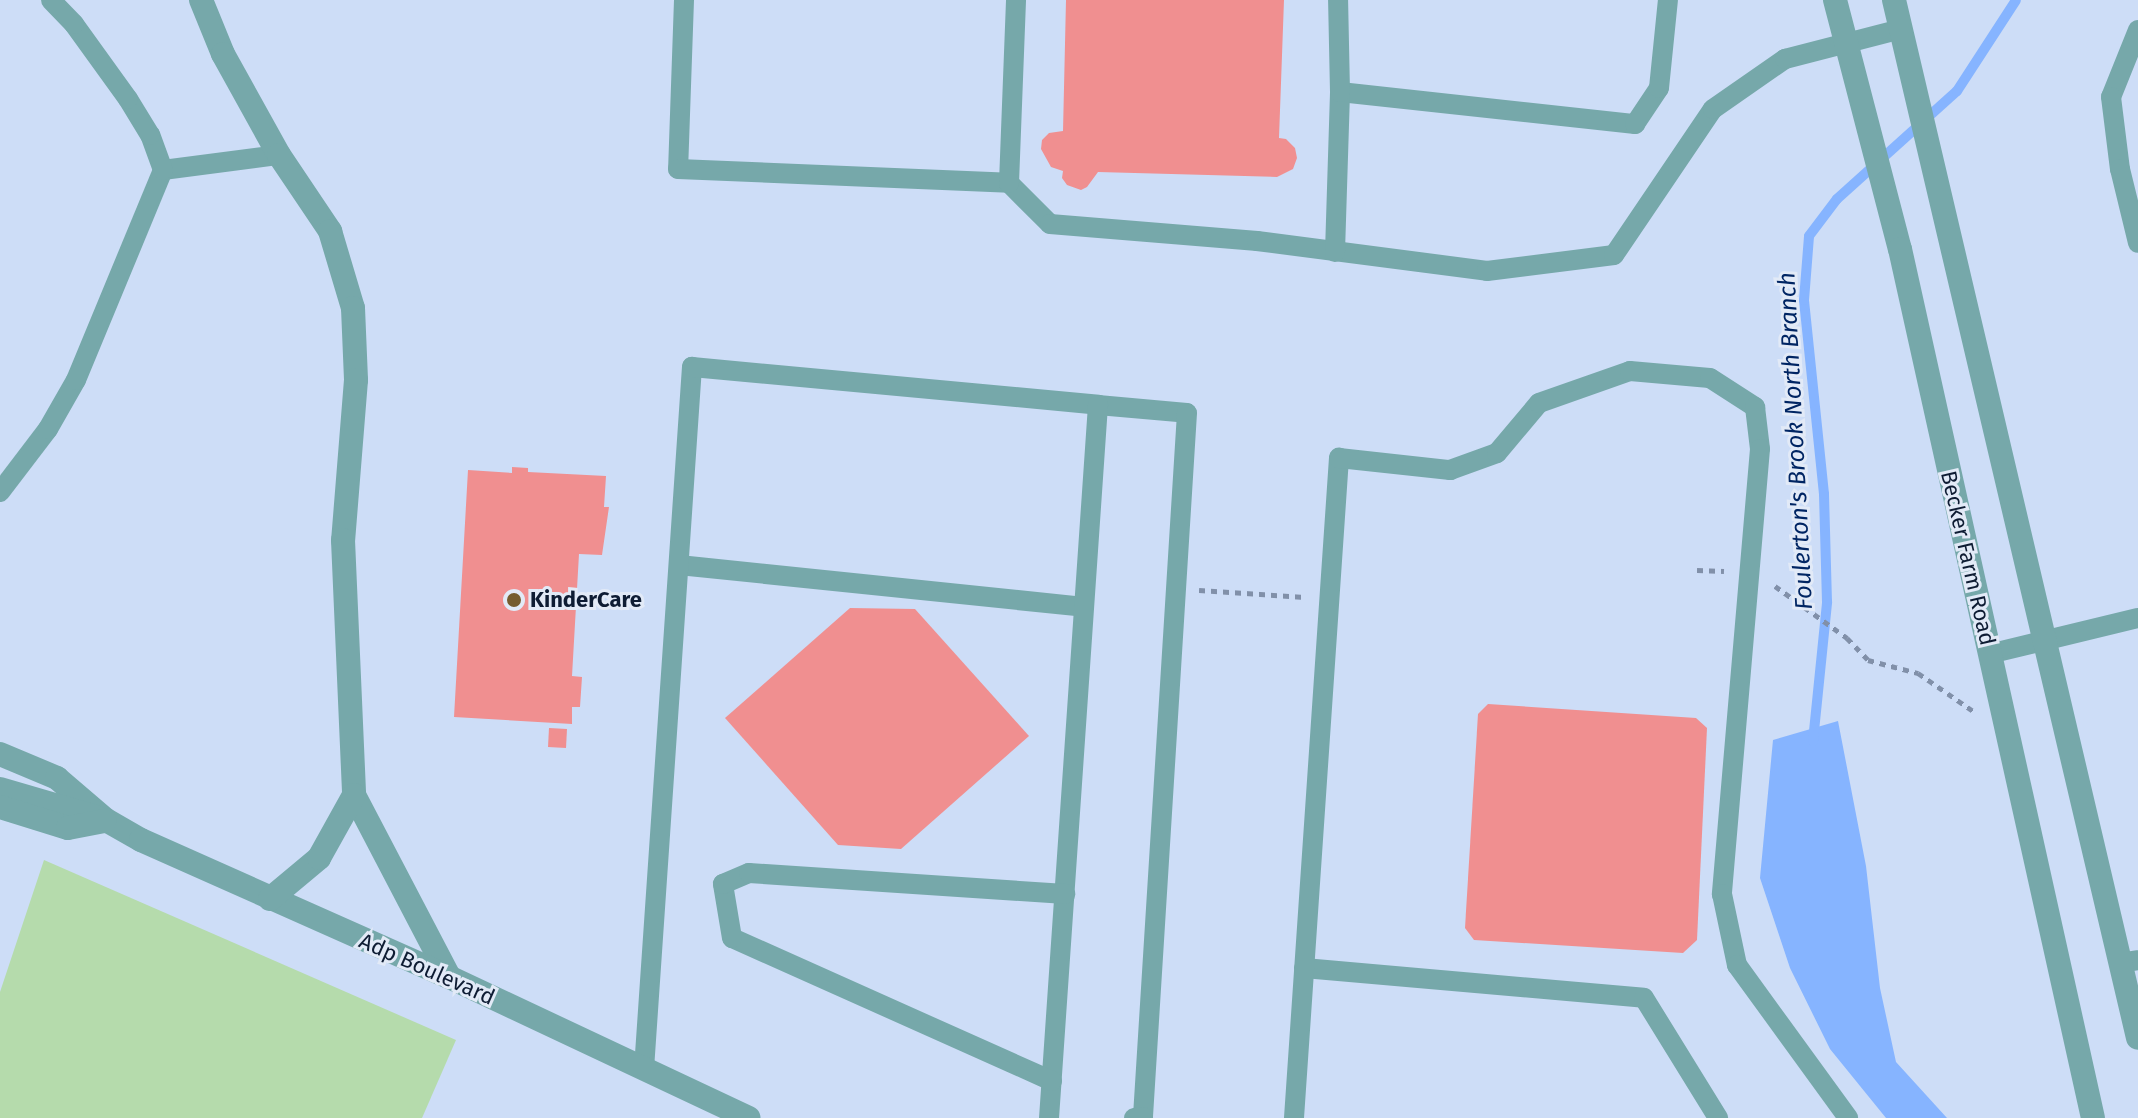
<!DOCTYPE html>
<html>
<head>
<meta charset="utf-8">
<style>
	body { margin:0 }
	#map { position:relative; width:2138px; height:1118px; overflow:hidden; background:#cdddf7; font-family:"Fira Sans",sans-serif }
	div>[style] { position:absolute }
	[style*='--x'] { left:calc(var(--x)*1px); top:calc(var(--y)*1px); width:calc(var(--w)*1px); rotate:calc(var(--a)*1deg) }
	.green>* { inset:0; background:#b5dbac }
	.water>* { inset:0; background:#86b4ff }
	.stream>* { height:10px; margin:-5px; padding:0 5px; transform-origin:5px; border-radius:5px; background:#86b4ff }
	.building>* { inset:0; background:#f08f90 }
	.path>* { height:5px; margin-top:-2.5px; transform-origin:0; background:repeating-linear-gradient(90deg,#8190a9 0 6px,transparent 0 12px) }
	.lane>* { height:20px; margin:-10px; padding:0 10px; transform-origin:10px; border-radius:10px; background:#76a8aa }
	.street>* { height:24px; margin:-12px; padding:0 12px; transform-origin:12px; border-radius:12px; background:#76a8aa }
	.dots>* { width:22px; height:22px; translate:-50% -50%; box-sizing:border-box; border:4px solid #e2eaf7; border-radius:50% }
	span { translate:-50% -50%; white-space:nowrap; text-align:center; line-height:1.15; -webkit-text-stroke:6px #e2eaf7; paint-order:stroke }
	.street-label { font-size:22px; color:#0e1c33 }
	.poi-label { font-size:22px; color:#0e1c33; font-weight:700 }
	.left { translate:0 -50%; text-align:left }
	.water-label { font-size:24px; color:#002563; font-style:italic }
</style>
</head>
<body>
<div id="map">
	<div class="green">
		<div style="clip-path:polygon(44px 860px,456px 1040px,422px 1118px,0 1118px,0 992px)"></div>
	</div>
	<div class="water">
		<div style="clip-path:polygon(1838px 721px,1866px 866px,1880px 988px,1896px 1062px,1947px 1118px,1886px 1118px,1830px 1049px,1790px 968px,1760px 878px,1773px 740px)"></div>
	</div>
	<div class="stream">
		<div style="--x:1813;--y:741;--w:140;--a:-84.2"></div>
		<div style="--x:1827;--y:602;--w:108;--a:-91.6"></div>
		<div style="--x:1824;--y:494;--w:195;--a:-95.9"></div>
		<div style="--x:1804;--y:300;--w:64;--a:-85.5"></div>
		<div style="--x:1809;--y:236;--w:46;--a:-52.9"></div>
		<div style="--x:1837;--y:199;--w:161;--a:-42"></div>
		<div style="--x:1957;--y:91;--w:108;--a:-57"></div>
	</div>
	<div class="building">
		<div style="clip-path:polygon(1066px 0,1284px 0,1279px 138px,1286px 139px,1295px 148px,1297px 158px,1293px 169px,1277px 177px,1098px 172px,1087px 187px,1081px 190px,1067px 185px,1062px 178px,1063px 171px,1051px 167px,1041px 149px,1042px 140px,1049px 133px,1063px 131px)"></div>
		<div style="clip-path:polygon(512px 467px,528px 468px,528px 472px,606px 476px,604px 507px,609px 507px,602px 555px,579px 554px,572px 676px,582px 677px,580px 707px,572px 707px,572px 724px,454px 717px,468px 470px,512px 473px)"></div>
		<div style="clip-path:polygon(850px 608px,915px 609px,1029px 736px,901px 849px,838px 845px,725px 718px)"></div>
		<div style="clip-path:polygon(1488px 704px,1696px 718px,1707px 728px,1697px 940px,1683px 953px,1474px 940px,1465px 928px,1478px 714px)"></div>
		<div style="clip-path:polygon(549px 728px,567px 729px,566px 748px,548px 747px)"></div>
	</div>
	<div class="path">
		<div style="--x:1697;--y:570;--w:27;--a:2"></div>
		<div style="--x:1775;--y:586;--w:89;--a:35.8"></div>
		<div style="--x:1847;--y:638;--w:30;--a:46"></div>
		<div style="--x:1868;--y:660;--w:52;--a:14.6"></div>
		<div style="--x:1918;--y:673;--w:67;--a:34.6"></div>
		<div style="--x:1199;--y:590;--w:106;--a:3.8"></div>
	</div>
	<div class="lane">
		<div style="--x:684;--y:0;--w:169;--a:92"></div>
		<div style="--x:678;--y:169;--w:331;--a:2.4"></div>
		<div style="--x:1009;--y:183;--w:58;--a:45"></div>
		<div style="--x:1050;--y:224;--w:208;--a:4.7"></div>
		<div style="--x:1257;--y:241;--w:232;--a:7.4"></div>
		<div style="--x:1487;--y:271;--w:128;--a:-7.2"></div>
		<div style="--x:1614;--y:255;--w:176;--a:-55.9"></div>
		<div style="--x:1713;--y:109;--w:88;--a:-34.8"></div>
		<div style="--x:1785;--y:59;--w:120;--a:-14.5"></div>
		<div style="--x:2138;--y:30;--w:72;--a:111.9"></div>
		<div style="--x:2111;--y:97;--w:73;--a:82.9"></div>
		<div style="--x:2120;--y:169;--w:76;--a:76.3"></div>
		<div style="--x:1340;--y:92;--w:297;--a:6.2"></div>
		<div style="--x:1635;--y:124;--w:43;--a:-56.3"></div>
		<div style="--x:1659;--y:88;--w:88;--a:-84.2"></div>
		<div style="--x:163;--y:170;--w:117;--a:-7.4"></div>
		<div style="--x:1009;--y:183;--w:183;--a:-87.8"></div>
		<div style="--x:1335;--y:252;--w:160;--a:-88.2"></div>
		<div style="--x:1340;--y:92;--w:92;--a:-91.2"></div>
		<div style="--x:1098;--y:405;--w:89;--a:5.1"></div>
		<div style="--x:1187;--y:413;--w:705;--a:93.58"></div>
		<div style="--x:1143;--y:1117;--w:9;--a:174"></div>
		<div style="--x:0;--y:492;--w:79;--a:-52.7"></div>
		<div style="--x:48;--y:429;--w:56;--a:-60.3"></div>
		<div style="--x:76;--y:380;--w:227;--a:-67.5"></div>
		<div style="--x:163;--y:170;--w:37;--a:-110"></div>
		<div style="--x:150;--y:135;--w:42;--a:-121.4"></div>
		<div style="--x:128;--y:99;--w:92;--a:-125.8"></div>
		<div style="--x:74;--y:24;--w:33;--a:-134"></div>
		<div style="--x:679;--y:565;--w:407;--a:5.9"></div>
		<div style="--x:1989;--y:654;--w:153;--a:-13.6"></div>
		<div style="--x:2120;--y:963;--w:18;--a:-9"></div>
		<div style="--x:1304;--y:968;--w:341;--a:5"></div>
		<div style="--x:1644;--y:998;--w:141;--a:58.3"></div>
		<div style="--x:644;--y:1069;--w:704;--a:-86.09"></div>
		<div style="--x:692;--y:367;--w:408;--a:5.3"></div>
		<div style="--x:1098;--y:405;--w:715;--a:93.93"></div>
		<div style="--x:1052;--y:1081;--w:350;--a:-155.9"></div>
		<div style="--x:732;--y:938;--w:55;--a:-99.5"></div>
		<div style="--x:723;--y:884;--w:28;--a:-23"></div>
		<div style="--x:749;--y:873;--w:317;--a:3.8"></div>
		<div style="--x:1294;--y:1118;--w:662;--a:-86.1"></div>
		<div style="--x:1339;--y:458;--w:112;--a:6.2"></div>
		<div style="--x:1450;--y:470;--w:50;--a:-19.9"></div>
		<div style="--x:1497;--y:453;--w:65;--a:-50"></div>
		<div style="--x:1539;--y:403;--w:96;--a:-19.4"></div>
		<div style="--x:1630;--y:371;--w:80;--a:5"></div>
		<div style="--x:1710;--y:378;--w:54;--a:32.8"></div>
		<div style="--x:1755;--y:407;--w:42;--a:83.2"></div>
		<div style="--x:1760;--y:449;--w:447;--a:94.9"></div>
		<div style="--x:1722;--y:894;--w:73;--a:78.1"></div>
		<div style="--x:1737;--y:965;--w:189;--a:54"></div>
	</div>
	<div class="street">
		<div style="--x:201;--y:0;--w:58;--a:67.8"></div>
		<div style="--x:223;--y:54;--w:115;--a:61"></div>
		<div style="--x:279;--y:155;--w:92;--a:56.1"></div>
		<div style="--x:330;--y:231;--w:80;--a:73.4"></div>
		<div style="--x:353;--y:308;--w:72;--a:87.6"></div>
		<div style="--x:356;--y:380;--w:161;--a:94.6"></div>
		<div style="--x:343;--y:540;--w:255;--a:87.5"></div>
		<div style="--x:354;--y:795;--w:205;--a:62.4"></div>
		<div style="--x:1835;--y:0;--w:257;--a:75.4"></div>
		<div style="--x:1900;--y:249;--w:890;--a:77.48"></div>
		<div style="--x:1894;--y:0;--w:1066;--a:76.77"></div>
		<div style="--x:0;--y:754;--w:62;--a:22.8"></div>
		<div style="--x:57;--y:778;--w:65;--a:40.6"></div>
		<div style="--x:106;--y:820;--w:40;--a:29.7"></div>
		<div style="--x:141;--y:840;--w:337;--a:24"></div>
		<div style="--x:449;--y:977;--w:331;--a:25.2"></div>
		<div style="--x:0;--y:789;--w:100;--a:16.3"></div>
		<div style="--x:0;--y:807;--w:71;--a:17.2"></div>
		<div style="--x:68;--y:828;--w:37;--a:-11"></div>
		<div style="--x:270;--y:899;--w:64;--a:-39.9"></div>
		<div style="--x:319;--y:858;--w:72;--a:-60.9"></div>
	</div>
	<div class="dots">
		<div style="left:514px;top:600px;background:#765c2e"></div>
	</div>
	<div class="street-label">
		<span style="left:1968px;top:558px;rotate:77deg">Becker Farm Road</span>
		<span style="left:427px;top:969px;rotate:24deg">Adp Boulevard</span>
	</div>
	<div class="poi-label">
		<span class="left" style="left:530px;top:600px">KinderCare</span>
	</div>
	<div class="water-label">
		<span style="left:1796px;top:441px;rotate:-93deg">Foulerton's Brook North Branch</span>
	</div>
</div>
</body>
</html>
